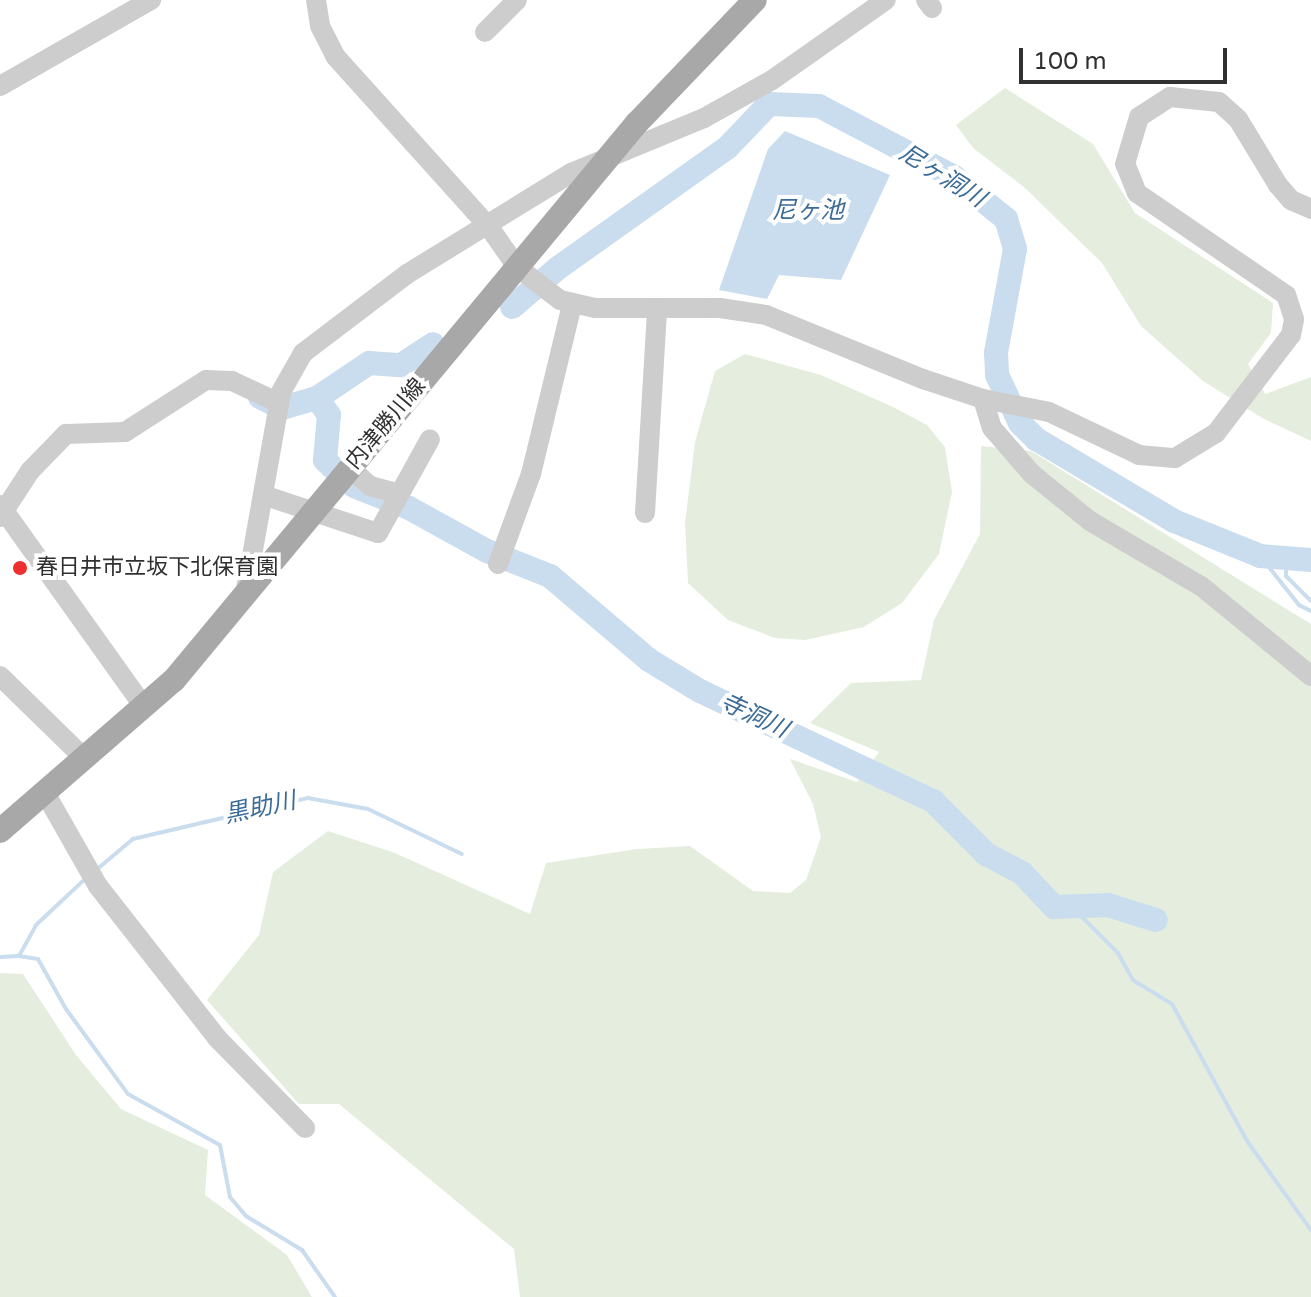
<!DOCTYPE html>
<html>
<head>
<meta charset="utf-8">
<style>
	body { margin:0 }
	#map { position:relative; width:1311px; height:1297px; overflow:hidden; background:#fff; font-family:"Varela Round","Noto Sans JP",sans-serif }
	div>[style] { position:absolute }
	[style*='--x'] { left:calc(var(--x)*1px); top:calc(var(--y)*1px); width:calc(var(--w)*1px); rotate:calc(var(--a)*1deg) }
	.green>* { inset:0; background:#e5eede }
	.water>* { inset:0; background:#caddee }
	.stream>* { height:4px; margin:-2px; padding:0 2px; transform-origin:2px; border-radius:2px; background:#caddee }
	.river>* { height:24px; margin:-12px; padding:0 12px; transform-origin:12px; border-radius:12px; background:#caddee }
	.minor>* { height:20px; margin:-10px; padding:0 10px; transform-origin:10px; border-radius:10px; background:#cdcdcd }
	.major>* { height:24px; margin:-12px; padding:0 12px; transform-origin:12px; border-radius:12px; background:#a8a8a8 }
	.dots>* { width:22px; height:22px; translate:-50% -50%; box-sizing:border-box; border:4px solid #fff; border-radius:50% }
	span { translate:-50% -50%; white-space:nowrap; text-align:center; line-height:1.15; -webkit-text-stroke:8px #fff; paint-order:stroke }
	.street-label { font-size:22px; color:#303030 }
	.poi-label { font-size:22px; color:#303030 }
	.left { translate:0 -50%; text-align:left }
	.water-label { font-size:24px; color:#3a6b97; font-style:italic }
	.scale { position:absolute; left:1019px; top:48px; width:208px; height:36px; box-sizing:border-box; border:4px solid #303030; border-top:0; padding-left:10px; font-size:24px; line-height:28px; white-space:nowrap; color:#303030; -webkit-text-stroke:6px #fff; paint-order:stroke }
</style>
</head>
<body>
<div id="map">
	<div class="green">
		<div style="clip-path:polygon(1005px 88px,1093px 144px,1135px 213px,1273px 303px,1271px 333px,1248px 364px,1265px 394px,1311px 377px,1311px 441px,1264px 419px,1203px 381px,1141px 326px,1102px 263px,1025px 188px,973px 148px,956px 125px)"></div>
		<div style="clip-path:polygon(745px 354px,821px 375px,893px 407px,927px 425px,945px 447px,952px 492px,939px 554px,902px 603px,864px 627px,805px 640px,775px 638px,728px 620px,688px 583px,685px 523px,695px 442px,715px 371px)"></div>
		<div style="clip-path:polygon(981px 446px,1031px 451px,1311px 624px,1311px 1297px,520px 1297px,514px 1249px,339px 1104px,299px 1104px,207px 1000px,259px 935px,273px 872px,328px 831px,395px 853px,530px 914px,546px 863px,637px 849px,690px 846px,753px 891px,790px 893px,806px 880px,821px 837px,813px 804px,790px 759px,857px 782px,879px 752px,810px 723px,851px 683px,921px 680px,934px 620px,980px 534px)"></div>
		<div style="clip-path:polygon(0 973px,23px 974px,76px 1055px,121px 1109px,208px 1150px,205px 1195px,287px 1255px,312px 1297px,0 1297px)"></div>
	</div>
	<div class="water">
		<div style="clip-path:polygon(785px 131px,890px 175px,841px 280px,779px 275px,767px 299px,719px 290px,768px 149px)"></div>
	</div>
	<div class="stream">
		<div style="--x:1260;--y:556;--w:63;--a:51.5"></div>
		<div style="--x:1299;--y:605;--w:13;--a:27"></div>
		<div style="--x:1286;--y:559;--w:17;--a:90"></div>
		<div style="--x:1286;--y:576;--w:35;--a:45"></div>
		<div style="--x:95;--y:871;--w:50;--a:-40.1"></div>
		<div style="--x:133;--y:839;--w:180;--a:-13.2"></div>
		<div style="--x:308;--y:798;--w:61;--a:10.4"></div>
		<div style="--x:368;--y:809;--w:104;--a:25.6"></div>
		<div style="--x:1072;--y:907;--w:65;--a:45"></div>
		<div style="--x:1118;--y:953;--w:31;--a:61"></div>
		<div style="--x:1133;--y:980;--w:46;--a:31.6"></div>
		<div style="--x:1172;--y:1004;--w:156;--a:61.3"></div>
		<div style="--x:1247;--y:1141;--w:110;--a:54.3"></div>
		<div style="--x:19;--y:956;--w:19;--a:9"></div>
		<div style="--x:38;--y:959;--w:57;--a:60.8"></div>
		<div style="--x:66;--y:1009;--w:105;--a:53.9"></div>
		<div style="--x:128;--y:1094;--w:105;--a:29"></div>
		<div style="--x:220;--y:1145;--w:53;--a:79.1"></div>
		<div style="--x:230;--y:1197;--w:25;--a:50"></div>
		<div style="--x:246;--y:1216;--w:66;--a:31.3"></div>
		<div style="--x:302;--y:1250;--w:57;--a:54.9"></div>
		<div style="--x:0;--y:957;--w:19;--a:-3"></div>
		<div style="--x:19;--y:956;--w:35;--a:-61"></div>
		<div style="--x:36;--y:925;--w:67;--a:-43.2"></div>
	</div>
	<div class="river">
		<div style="--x:512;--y:307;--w:60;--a:-40.3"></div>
		<div style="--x:558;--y:268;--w:207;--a:-35.4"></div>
		<div style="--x:727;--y:148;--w:61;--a:-46.3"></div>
		<div style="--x:769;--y:104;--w:50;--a:2.3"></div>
		<div style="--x:819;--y:106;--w:153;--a:27.7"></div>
		<div style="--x:954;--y:177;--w:67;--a:38.9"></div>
		<div style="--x:1006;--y:219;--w:31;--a:73"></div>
		<div style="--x:1015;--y:249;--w:106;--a:100.4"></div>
		<div style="--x:996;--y:353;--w:22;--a:87"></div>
		<div style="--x:997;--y:375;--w:53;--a:64.4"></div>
		<div style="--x:1020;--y:423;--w:23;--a:45"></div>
		<div style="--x:1036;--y:439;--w:161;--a:30.7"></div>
		<div style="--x:1174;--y:521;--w:93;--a:22.1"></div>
		<div style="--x:1260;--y:556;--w:51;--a:4.5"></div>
		<div style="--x:260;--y:397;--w:25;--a:27"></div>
		<div style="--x:282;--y:408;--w:36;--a:-16"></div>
		<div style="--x:317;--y:398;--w:63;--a:-33.9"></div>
		<div style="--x:369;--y:363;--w:32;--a:4"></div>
		<div style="--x:401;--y:365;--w:38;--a:-33"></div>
		<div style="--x:317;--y:398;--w:21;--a:55"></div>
		<div style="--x:329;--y:415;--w:45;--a:95.1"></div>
		<div style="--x:325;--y:460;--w:10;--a:45"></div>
		<div style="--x:354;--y:486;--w:59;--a:21.8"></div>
		<div style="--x:409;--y:508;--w:89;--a:28.9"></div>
		<div style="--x:487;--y:551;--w:68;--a:21.6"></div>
		<div style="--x:550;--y:576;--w:130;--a:40.3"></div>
		<div style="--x:649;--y:660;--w:60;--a:31.3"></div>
		<div style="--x:700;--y:691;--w:258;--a:25.3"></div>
		<div style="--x:933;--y:801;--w:75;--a:45"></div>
		<div style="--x:986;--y:854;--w:41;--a:27.8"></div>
		<div style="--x:1022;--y:873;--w:47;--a:46.7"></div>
		<div style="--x:1054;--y:907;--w:54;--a:-2.1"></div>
		<div style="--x:1108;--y:905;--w:50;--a:17.4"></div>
	</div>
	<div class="minor">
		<div style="--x:316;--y:0;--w:26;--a:81"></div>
		<div style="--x:320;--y:26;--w:34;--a:63"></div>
		<div style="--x:335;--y:56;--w:230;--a:48"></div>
		<div style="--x:489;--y:227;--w:49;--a:55"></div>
		<div style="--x:517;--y:267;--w:54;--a:37.5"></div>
		<div style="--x:560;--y:300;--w:36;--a:13"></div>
		<div style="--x:595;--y:308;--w:125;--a:0"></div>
		<div style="--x:720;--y:308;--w:47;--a:8.7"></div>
		<div style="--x:766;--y:315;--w:170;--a:22.2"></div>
		<div style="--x:923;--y:379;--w:63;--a:18.4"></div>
		<div style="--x:983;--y:399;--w:67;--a:11.1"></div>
		<div style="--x:1049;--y:412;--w:100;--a:25.5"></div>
		<div style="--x:1139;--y:455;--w:36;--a:5"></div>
		<div style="--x:1175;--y:458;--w:48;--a:-31.4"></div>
		<div style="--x:1216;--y:433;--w:123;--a:-52.6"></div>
		<div style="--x:1291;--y:335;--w:16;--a:-79"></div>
		<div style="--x:1294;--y:319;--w:25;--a:-108"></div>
		<div style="--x:1286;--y:295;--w:181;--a:-145.6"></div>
		<div style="--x:1137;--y:193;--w:31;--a:-112"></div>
		<div style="--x:1125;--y:164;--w:49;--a:-73.4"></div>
		<div style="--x:1139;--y:117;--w:37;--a:-33"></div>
		<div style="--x:1170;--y:97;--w:49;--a:5.8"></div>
		<div style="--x:1219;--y:102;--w:25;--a:42"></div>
		<div style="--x:1238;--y:119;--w:77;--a:58.8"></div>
		<div style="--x:1278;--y:185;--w:20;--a:49"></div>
		<div style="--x:1291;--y:200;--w:22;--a:24"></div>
		<div style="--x:926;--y:0;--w:10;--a:53"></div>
		<div style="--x:485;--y:32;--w:45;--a:-45"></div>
		<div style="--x:0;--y:86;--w:174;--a:-29.7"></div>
		<div style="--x:983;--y:399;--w:30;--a:73"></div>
		<div style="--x:992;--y:428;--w:61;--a:49"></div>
		<div style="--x:1032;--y:474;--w:75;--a:39"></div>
		<div style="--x:1090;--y:521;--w:129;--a:30.4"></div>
		<div style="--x:1201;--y:586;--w:142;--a:39.3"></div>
		<div style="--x:350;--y:468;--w:27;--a:42"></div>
		<div style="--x:370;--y:486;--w:30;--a:15"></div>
		<div style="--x:263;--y:495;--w:121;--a:18.3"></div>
		<div style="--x:378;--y:533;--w:107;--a:-61"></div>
		<div style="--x:0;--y:505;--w:249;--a:54.5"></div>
		<div style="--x:645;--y:513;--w:205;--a:-86.6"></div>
		<div style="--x:0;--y:517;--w:55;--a:-56.9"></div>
		<div style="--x:30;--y:471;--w:52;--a:-45.8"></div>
		<div style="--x:66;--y:434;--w:59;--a:-1.9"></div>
		<div style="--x:125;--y:432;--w:96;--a:-32.7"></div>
		<div style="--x:206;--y:380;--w:26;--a:2"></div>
		<div style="--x:232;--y:381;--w:52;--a:25.1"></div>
		<div style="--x:498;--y:564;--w:96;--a:-69.9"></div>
		<div style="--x:531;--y:474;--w:175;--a:-76.4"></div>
		<div style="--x:245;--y:595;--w:206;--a:-79.9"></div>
		<div style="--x:281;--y:392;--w:45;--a:-60.6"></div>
		<div style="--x:303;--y:353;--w:131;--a:-37.2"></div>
		<div style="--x:407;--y:274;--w:193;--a:-31.6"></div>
		<div style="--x:571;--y:173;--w:144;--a:-22.5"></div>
		<div style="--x:704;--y:118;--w:78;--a:-29.2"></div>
		<div style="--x:772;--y:80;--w:139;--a:-35.1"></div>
		<div style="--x:0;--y:676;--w:117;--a:44.3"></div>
		<div style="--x:44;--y:791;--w:109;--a:60.4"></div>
		<div style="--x:98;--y:886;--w:193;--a:51.9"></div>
		<div style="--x:217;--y:1038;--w:126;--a:45.6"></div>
	</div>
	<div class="major">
		<div style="--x:0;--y:831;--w:230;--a:-41"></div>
		<div style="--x:174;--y:680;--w:724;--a:-50.27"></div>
		<div style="--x:637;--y:123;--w:170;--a:-46.2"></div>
	</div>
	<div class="dots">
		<div style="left:20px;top:568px;background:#ed2f2d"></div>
	</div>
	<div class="street-label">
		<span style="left:386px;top:424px;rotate:-50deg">内津勝川線</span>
	</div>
	<div class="poi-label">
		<span class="left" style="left:36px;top:568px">春日井市立坂下北保育園</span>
	</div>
	<div class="water-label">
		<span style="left:942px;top:176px;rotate:32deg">尼ヶ洞川</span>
		<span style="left:808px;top:211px">尼ヶ池</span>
		<span style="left:754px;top:716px;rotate:25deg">寺洞川</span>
		<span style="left:260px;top:808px;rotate:-12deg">黒助川</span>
	</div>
	<div class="scale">100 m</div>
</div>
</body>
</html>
